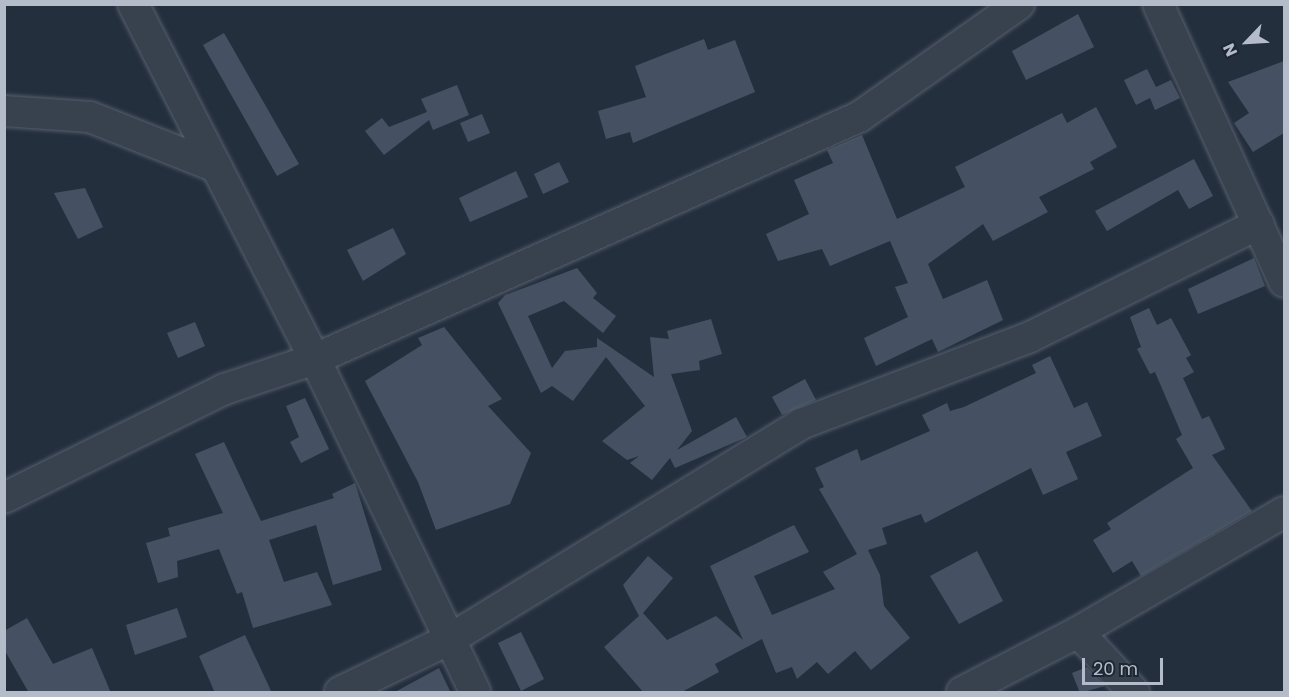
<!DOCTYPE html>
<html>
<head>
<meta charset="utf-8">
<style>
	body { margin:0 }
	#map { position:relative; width:1289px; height:697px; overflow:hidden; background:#242f3e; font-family:Poppins,sans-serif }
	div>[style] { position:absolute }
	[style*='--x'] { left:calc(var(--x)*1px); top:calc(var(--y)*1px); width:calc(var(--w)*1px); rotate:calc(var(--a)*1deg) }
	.building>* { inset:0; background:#455162 }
	.roads { filter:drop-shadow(0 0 2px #565f6c) drop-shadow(0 0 2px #565f6c) }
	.minor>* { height:30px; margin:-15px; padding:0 15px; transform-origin:15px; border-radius:15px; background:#38414e }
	span { translate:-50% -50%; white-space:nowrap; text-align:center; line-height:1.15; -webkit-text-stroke:6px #1d2633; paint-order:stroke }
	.frame { position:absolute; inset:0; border:6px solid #b4bcc9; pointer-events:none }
	.north { position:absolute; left:1217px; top:12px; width:60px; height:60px; -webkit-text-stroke:4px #1d2633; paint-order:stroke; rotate:245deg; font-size:16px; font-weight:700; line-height:24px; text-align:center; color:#b4bcc9 }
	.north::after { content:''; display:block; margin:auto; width:21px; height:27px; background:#b4bcc9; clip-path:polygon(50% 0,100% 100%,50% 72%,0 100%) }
	.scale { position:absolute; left:1082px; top:658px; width:81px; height:27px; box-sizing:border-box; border:3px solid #b4bcc9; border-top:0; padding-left:8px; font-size:18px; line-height:21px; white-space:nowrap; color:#b4bcc9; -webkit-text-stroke:4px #1d2633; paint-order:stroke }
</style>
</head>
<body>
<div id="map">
	<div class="building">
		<div style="clip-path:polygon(1078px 14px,1094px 47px,1026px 80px,1012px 51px)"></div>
		<div style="clip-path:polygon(224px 33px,299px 164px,277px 176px,203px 45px)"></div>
		<div style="clip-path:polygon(704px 39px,708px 50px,735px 40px,755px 92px,633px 143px,630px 132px,606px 139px,598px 111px,646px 97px,635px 66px)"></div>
		<div style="clip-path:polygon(1284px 61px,1284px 133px,1253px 152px,1234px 123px,1249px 113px,1228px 82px)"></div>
		<div style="clip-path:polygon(1147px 69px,1156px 87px,1171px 80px,1180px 98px,1155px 110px,1150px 98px,1136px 105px,1124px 80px)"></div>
		<div style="clip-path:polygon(457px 85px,469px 115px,433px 130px,429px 120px,384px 155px,365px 131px,382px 118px,389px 127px,427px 112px,421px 99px)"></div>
		<div style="clip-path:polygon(1096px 107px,1117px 147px,1090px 162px,1094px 169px,1039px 197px,1048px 212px,993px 241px,983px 224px,928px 264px,943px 299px,987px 280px,1003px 320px,938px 352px,932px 339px,876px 366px,864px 338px,908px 317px,895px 287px,908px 283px,890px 241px,830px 266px,822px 249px,778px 261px,766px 234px,809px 214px,794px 180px,833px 163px,827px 150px,862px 135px,897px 219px,965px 187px,955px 167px,1062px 113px,1067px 123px)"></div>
		<div style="clip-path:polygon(482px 114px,490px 133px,468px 142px,460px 123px)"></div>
		<div style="clip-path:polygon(1194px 159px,1213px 196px,1189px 209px,1178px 190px,1107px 231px,1095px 211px)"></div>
		<div style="clip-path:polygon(559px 162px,569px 182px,543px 194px,534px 174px)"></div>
		<div style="clip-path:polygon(516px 171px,528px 197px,470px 222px,459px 198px)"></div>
		<div style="clip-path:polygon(85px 188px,103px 227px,78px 239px,54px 193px)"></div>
		<div style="clip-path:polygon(393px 228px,406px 254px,363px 281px,347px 250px)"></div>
		<div style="clip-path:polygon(1254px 258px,1265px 286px,1198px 314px,1188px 289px)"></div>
		<div style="clip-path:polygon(577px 268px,597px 293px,593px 298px,616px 316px,603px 333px,564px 301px,528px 316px,552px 368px,565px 351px,597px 347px,597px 338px,654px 377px,650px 337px,669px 339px,667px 331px,711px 319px,722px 354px,699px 361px,700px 370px,671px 374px,692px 431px,677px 450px,736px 417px,747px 437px,675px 468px,670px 458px,652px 480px,630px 463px,639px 456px,627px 460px,602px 441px,645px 406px,606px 357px,573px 401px,552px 386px,541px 393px,498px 303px,505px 295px)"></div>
		<div style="clip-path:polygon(1149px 308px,1157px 325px,1171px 318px,1191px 355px,1186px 358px,1194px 372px,1183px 378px,1202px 419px,1209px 416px,1225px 449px,1212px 455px,1252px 511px,1141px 576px,1132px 561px,1113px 573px,1093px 540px,1111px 529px,1107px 523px,1193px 468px,1176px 439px,1182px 435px,1155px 372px,1150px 374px,1137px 349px,1141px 347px,1130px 317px)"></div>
		<div style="clip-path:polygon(195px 322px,205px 346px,178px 358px,167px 333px)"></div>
		<div style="clip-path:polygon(444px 327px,502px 399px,488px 406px,531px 453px,510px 504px,436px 530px,418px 482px,365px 381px,422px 345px,418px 338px)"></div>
		<div style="clip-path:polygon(1050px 356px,1074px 408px,1087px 402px,1102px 436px,1066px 452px,1078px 479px,1043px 495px,1031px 468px,925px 523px,921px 514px,882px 528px,887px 544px,868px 550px,880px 575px,884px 606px,910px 638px,871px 670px,855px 651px,828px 674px,817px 662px,797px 679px,792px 667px,776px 673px,762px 639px,715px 664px,719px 672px,680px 693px,644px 693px,604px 647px,639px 616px,623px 585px,648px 556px,673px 578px,643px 613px,667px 640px,716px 616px,743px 640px,710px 566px,794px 525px,809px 552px,754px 576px,772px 615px,835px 589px,823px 572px,857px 554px,819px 489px,824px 487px,815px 468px,857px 449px,861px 461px,930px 431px,922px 415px,947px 403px,950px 411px,964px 407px,1036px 373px,1032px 365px)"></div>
		<div style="clip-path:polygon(805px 379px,816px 400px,782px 415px,772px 397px)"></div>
		<div style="clip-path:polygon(305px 398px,329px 449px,301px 463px,290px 442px,299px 437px,286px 406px)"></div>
		<div style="clip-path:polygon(224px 442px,261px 521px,334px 498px,332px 494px,355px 483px,382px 570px,333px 585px,316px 525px,269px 540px,284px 582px,317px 572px,332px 605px,253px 628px,242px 592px,237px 594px,219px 549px,177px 561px,178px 577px,158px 583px,146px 543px,170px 536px,168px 528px,223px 513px,195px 454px)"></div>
		<div style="clip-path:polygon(977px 551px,1003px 601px,959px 624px,930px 576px)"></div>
		<div style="clip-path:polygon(177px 608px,187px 637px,135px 655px,126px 625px)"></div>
		<div style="clip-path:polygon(27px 618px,53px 664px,92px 648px,111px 693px,29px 693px,4px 649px,4px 631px)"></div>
		<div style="clip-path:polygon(521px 632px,544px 679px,521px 691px,498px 643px)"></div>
		<div style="clip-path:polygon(245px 635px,272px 693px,215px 693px,199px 656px)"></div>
		<div style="clip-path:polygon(1087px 667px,1105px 686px,1080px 693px,1072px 673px)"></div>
		<div style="clip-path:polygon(439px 668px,451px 693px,393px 693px)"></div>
	</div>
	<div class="roads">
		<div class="minor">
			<div style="--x:133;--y:4;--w:399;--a:62.9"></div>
			<div style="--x:315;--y:359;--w:369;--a:64.3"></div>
			<div style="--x:1158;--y:4;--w:305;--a:65.6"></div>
			<div style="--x:4;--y:111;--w:86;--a:4"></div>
			<div style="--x:90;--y:117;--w:136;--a:21.6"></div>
			<div style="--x:4;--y:498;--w:246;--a:-26.3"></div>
			<div style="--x:225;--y:389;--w:95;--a:-18.4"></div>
			<div style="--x:315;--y:359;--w:595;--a:-23.98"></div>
			<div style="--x:859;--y:117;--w:196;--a:-35.2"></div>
			<div style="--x:1078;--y:632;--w:82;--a:47"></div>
			<div style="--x:340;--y:692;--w:124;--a:-25.7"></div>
			<div style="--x:452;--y:638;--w:409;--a:-31.5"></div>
			<div style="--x:801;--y:424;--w:245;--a:-20.8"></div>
			<div style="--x:1030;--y:337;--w:255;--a:-26.3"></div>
			<div style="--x:962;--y:692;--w:131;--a:-27.3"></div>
			<div style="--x:1078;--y:632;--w:238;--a:-30.2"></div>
		</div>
	</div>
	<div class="frame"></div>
	<div class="north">N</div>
	<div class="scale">20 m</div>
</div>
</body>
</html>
